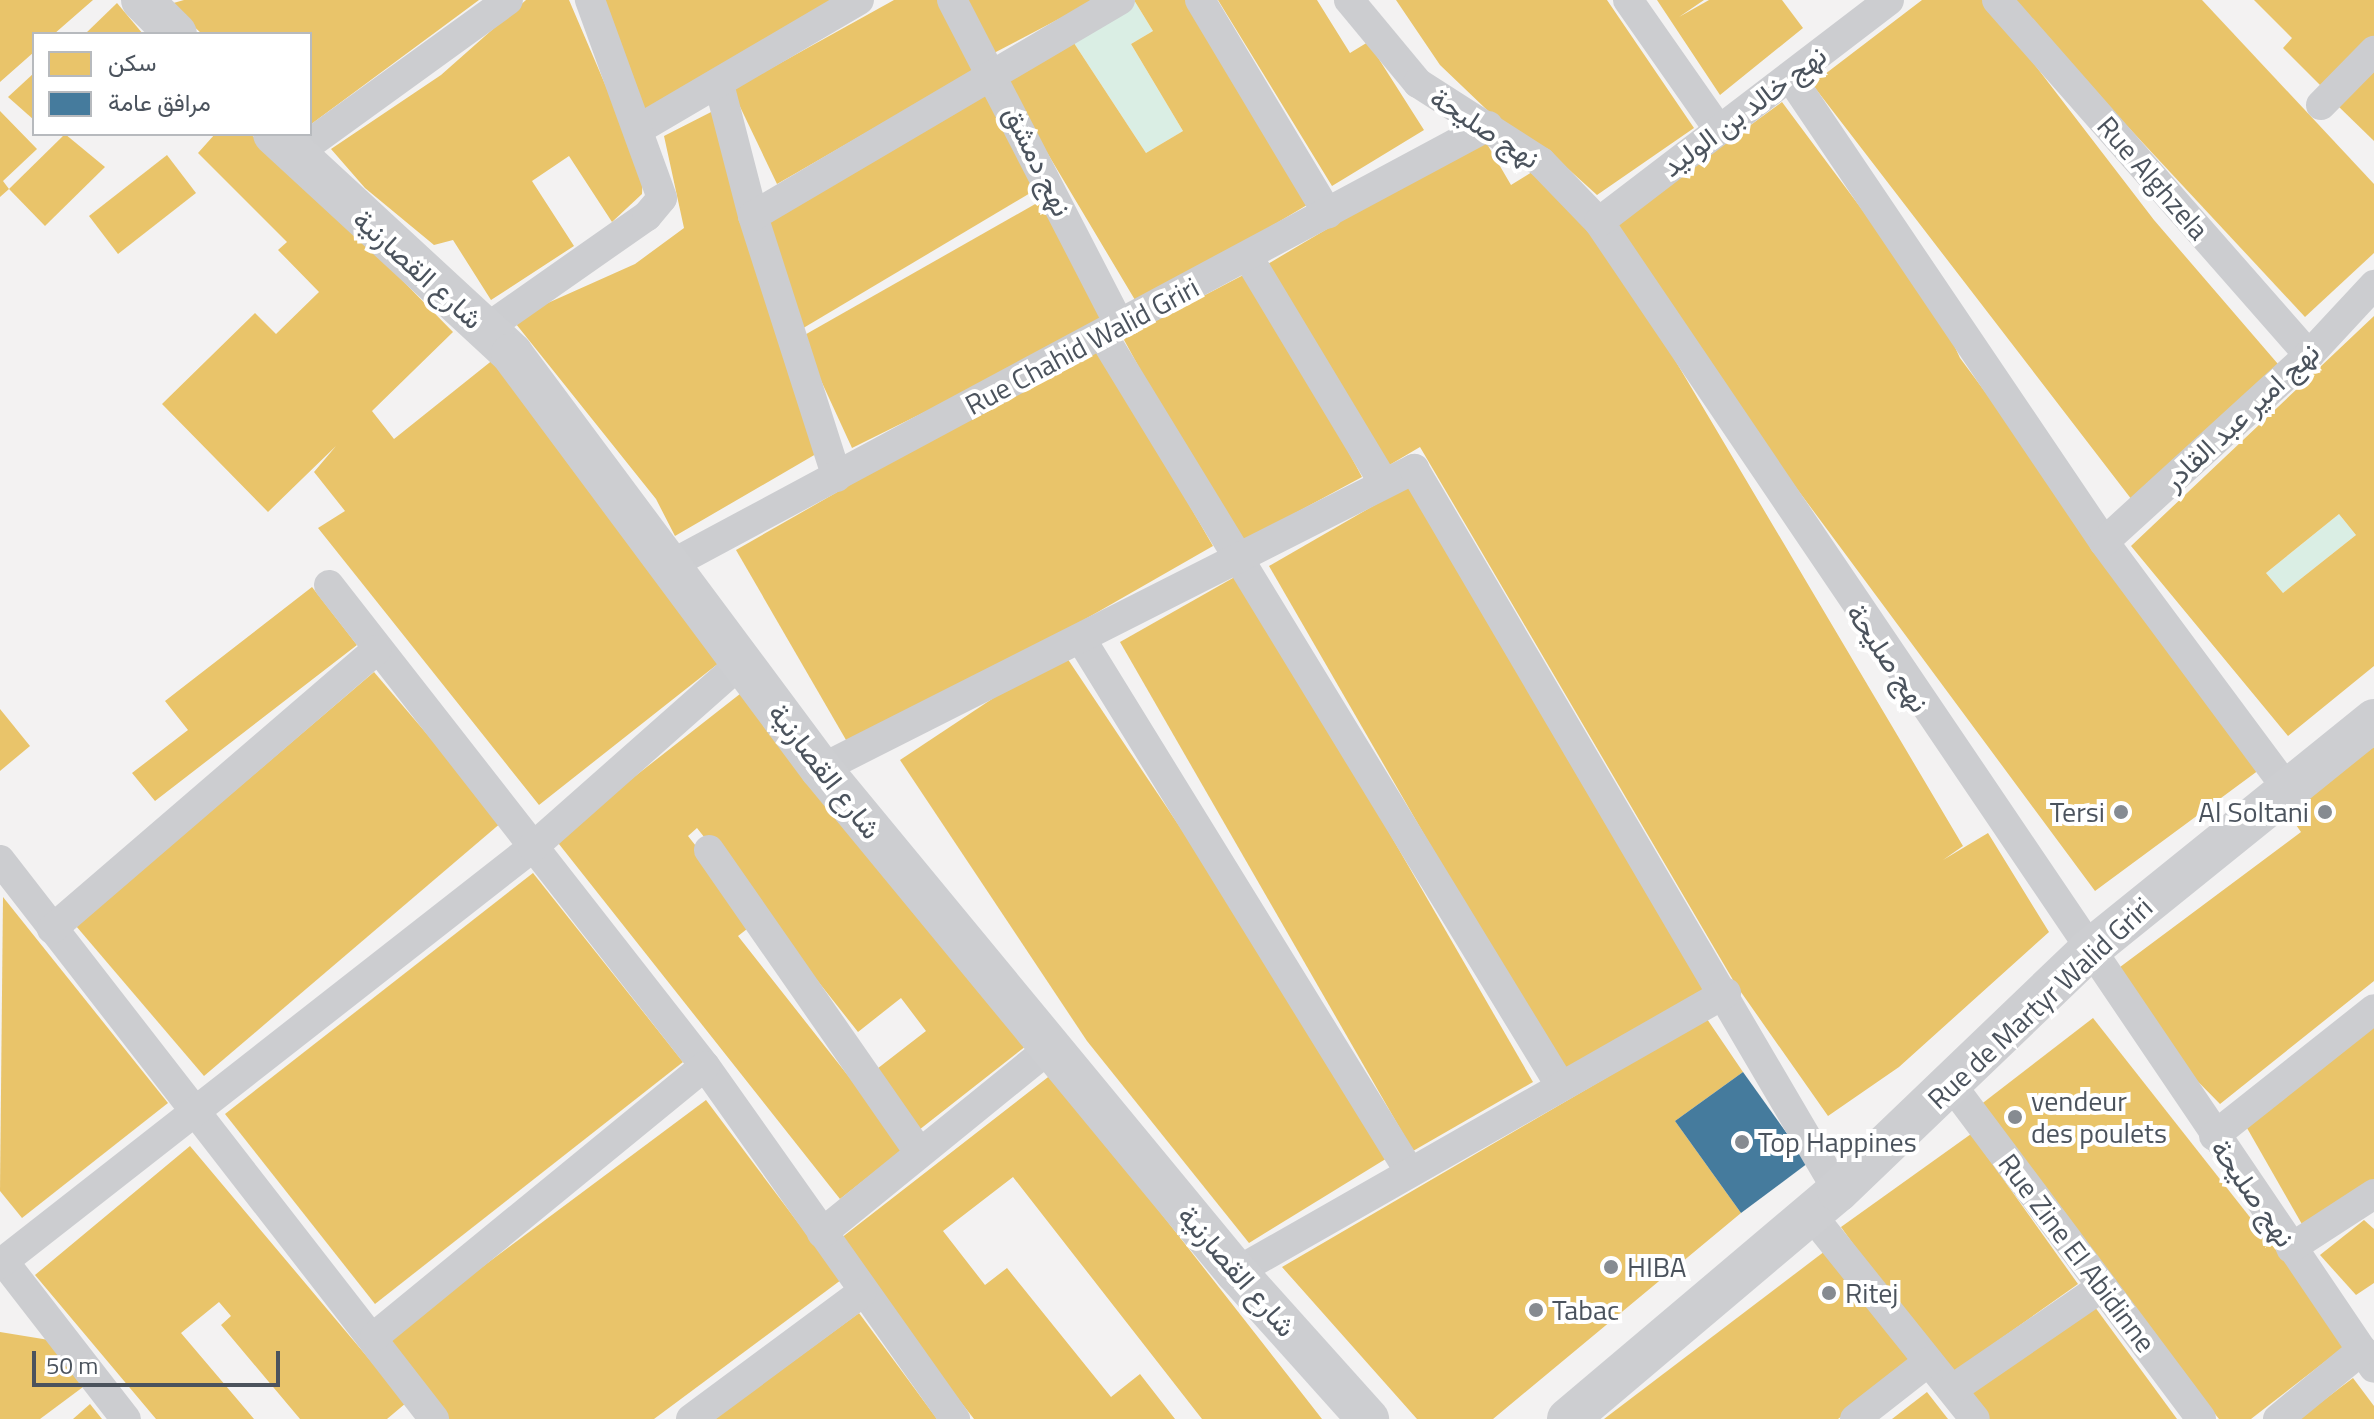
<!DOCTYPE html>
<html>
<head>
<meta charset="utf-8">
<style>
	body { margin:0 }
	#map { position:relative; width:2374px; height:1419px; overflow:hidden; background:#f3f2f2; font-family:"Titillium Web",Vazirmatn,sans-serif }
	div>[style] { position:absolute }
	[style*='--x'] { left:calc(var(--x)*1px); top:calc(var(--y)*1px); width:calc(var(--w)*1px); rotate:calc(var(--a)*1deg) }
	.green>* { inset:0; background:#daeee4 }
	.homes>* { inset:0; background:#e9c46a }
	.public>* { inset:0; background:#457b9d }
	.street>* { height:30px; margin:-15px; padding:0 15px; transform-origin:15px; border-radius:15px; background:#cccdd0 }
	.secondary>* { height:42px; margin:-21px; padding:0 21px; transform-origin:21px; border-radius:21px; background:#cdced1 }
	.dots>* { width:22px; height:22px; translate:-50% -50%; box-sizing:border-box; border:4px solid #fff; border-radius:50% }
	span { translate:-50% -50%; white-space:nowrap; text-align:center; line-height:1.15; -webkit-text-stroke:8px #fff; paint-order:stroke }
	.street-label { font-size:28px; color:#4b535d }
	.poi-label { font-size:28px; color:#4b535d }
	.right { translate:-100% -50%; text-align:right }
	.left { translate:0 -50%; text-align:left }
	.legend { position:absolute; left:32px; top:32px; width:280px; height:104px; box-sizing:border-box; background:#fff; border:2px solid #b7babe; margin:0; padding:10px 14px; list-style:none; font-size:24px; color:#4b535d }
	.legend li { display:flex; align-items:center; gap:16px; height:40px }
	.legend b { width:40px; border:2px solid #b7babe }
	.scale { position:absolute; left:32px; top:1351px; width:248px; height:36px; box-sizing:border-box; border:4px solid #4b535d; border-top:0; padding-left:10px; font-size:24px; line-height:28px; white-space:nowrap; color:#4b535d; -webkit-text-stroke:6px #fff; paint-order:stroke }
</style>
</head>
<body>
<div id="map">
	<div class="green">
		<div style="clip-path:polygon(1134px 0,1153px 31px,1131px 44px,1183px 131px,1146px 153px,1070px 37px)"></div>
		<div style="clip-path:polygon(2339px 514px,2356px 535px,2283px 593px,2266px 573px)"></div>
	</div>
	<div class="homes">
		<div style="clip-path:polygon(0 0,93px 0,54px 34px,34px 34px,34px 52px,0 82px)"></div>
		<div style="clip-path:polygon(184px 0,479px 0,310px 125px,310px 34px,202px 34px,170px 4px)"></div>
		<div style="clip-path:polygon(526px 0,569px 0,643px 173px,642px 194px,612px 222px,569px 156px,532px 181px,574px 246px,491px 300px,453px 240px,434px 245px,365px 188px,331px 149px,441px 75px)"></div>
		<div style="clip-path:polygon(603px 0,835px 0,644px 115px)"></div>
		<div style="clip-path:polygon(894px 0,941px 0,982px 66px,777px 184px,732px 90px)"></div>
		<div style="clip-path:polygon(962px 0,1095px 0,994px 53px)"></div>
		<div style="clip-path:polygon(1134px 0,1185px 0,1307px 205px,1138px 305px,1002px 77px,1070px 37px,1146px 153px,1183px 131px,1131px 44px,1153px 31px)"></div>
		<div style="clip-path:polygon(1218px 0,1317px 0,1350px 53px,1368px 42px,1424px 130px,1332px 186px)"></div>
		<div style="clip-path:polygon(1396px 0,1607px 0,1694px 128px,1597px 195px,1554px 156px,1508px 130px,1440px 65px)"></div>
		<div style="clip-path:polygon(1657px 0,1704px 0,1679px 17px,1709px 0,1782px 0,1803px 28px,1720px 95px)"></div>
		<div style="clip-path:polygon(1922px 0,1985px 0,2154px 220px,2284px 371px,2132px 500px,1812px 84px)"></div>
		<div style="clip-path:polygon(2010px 0,2202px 0,2374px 184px,2374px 253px,2305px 317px)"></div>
		<div style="clip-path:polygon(2254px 0,2374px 0,2374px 40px,2325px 90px,2283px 48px,2292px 38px)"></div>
		<div style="clip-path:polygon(117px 3px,143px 34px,85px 34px)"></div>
		<div style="clip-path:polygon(2374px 66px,2374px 141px,2336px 104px)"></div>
		<div style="clip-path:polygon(34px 73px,34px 120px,8px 97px)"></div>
		<div style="clip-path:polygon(990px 92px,1042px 186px,800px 330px,766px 221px)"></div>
		<div style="clip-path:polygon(1782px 102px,1939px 313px,1960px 358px,2263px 767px,2095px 891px,1606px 231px)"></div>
		<div style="clip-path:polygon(717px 109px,816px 454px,675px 536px,656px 499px,512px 319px,635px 264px,684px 228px,664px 136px)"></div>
		<div style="clip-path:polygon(0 111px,37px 149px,3px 181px,9px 189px,0 197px)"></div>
		<div style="clip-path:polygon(65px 134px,105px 167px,45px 226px,9px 189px)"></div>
		<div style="clip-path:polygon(215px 134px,250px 134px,290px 166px,453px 332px,372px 411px,394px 439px,494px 359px,729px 655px,539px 805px,318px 528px,345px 511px,314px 472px,336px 446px,268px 512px,162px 404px,255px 313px,276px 334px,319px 292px,278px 250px,287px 242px,198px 153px)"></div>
		<div style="clip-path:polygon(1483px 137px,1511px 185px,1532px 172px,1589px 215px,1963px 846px,1943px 860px,1988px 833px,2049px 932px,1899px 1067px,1828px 1116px,1736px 985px,1420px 447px,1386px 467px,1266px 265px)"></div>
		<div style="clip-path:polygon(167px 155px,196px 193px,118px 254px,89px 216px)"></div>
		<div style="clip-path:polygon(1044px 199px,1110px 320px,852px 448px,801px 337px)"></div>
		<div style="clip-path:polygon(1251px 271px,1362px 477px,1236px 545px,1123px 338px)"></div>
		<div style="clip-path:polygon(evenodd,2374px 316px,2374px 666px,2288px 736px,2131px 546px,2374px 316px,2339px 514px,2356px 535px,2283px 593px,2266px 573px,2339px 514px)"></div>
		<div style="clip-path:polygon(1096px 344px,1213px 546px,853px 752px,736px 550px)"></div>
		<div style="clip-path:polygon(1413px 483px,1706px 991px,1562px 1073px,1269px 566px)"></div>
		<div style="clip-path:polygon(1240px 574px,1533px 1082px,1413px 1151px,1120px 642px)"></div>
		<div style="clip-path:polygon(312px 587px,357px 645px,155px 801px,132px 773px,188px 730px,165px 701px)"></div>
		<div style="clip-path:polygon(1063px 652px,1397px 1152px,1249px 1243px,1087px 1041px,900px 760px)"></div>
		<div style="clip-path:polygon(374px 672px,502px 822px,204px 1076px,76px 926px)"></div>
		<div style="clip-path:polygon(745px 690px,1026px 1046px,919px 1130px,873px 1072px,926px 1031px,901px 998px,858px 1032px,697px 828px,688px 836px,756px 922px,738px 936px,905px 1148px,840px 1199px,555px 839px)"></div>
		<div style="clip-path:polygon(0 709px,30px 746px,0 771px)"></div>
		<div style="clip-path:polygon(2374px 747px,2374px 981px,2220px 1104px,2161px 1044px,2112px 973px,2301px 832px,2284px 808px)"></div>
		<div style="clip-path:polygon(533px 873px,683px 1062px,375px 1304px,225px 1114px)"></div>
		<div style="clip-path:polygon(3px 897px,168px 1103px,22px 1218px,0 1191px)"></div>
		<div style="clip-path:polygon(2093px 1018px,2349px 1343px,2251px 1419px,2219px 1419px,1975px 1109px)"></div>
		<div style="clip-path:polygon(1707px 1019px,1743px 1072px,1675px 1121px,1741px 1213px,1493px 1419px,1417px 1419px,1282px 1267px)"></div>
		<div style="clip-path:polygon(2374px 1024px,2374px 1182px,2303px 1226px,2247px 1128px)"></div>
		<div style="clip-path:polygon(1052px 1074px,1322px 1419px,1202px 1419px,1013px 1177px,943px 1231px,985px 1285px,1007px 1268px,1111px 1397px,1140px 1374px,1175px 1419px,974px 1419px,836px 1242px)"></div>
		<div style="clip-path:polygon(706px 1100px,841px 1280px,654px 1419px,448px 1419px,387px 1338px)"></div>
		<div style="clip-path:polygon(1971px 1134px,2078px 1284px,1948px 1376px,1841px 1227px)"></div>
		<div style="clip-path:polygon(190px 1146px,406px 1403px,387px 1419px,300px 1419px,221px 1325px,231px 1316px,219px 1302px,181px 1333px,254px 1419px,156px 1419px,35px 1275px)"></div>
		<div style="clip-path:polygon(2364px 1220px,2374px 1229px,2374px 1283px,2356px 1295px,2320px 1255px)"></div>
		<div style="clip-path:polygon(1829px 1248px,1915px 1360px,1838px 1419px,1604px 1419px)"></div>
		<div style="clip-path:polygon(2092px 1303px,2177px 1419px,1987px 1419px,1968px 1393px)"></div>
		<div style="clip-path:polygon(859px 1313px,937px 1419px,714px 1419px)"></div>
		<div style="clip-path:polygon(0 1332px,49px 1340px,83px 1387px,40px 1419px,0 1419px)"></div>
		<div style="clip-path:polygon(2353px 1378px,2374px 1406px,2374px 1419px,2299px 1419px)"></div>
		<div style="clip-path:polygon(1927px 1392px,1948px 1419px,1892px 1419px)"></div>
		<div style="clip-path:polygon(90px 1404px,102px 1419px,73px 1419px)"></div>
	</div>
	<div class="public">
		<div style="clip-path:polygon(1743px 1072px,1808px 1163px,1741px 1213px,1675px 1121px)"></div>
	</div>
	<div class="street">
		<div style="--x:952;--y:0;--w:365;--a:62.7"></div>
		<div style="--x:1200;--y:0;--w:249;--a:59.1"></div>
		<div style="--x:1349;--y:0;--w:108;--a:50.3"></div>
		<div style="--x:1418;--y:83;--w:146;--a:32.7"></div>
		<div style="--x:1541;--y:162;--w:83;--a:46"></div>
		<div style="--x:1599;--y:222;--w:1383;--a:55.93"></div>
		<div style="--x:1628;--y:0;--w:159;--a:55"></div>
		<div style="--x:1997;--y:0;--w:473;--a:48.7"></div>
		<div style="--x:1790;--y:77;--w:561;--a:55.97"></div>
		<div style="--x:2104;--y:542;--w:307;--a:53.4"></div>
		<div style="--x:720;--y:88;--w:132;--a:75.5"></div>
		<div style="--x:753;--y:216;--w:274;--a:72.2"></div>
		<div style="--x:2321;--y:105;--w:76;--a:-45.5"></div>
		<div style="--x:639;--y:129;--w:255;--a:-30.4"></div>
		<div style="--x:294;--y:155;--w:264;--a:-35.9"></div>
		<div style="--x:753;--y:216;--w:426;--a:-30.5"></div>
		<div style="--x:1599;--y:222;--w:365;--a:-37.4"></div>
		<div style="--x:1248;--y:257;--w:262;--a:59"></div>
		<div style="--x:484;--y:330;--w:199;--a:-35"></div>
		<div style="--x:647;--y:216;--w:23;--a:-50"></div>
		<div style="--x:662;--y:198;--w:211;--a:-110"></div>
		<div style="--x:1103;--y:336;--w:877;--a:58.61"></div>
		<div style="--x:2104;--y:542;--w:277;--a:-42.4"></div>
		<div style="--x:2309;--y:355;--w:96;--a:-47.1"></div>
		<div style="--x:674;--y:563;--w:924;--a:-28.23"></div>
		<div style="--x:329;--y:585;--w:611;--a:51.99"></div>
		<div style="--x:705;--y:1066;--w:433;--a:54.7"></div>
		<div style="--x:1081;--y:639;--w:623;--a:58.33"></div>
		<div style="--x:821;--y:769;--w:665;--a:-26.83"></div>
		<div style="--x:1414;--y:469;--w:837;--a:59.58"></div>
		<div style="--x:709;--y:850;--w:368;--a:55.2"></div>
		<div style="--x:0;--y:860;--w:708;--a:52.17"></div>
		<div style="--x:52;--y:929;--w:428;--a:-40.7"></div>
		<div style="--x:1953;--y:1087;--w:414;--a:53.2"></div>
		<div style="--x:2214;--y:1136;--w:204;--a:-38.4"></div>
		<div style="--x:1809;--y:1212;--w:265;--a:51.3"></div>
		<div style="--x:822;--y:1233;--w:294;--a:-39.1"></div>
		<div style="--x:2291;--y:1248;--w:99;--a:-33"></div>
		<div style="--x:4;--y:1262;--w:199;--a:52.2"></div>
		<div style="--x:0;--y:1264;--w:677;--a:-38.04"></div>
		<div style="--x:533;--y:847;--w:279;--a:-41.5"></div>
		<div style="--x:1236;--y:1272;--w:564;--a:-29.66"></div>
		<div style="--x:375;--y:1336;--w:426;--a:-39.3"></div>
		<div style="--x:1953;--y:1389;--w:181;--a:-34.4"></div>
		<div style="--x:691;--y:1419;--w:212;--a:-36.5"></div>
		<div style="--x:1855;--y:1419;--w:93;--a:-38"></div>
		<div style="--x:2278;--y:1419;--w:109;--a:-39.4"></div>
	</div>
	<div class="secondary">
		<div style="--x:142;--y:0;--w:48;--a:45"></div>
		<div style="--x:274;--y:134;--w:324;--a:42.7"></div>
		<div style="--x:512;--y:354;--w:517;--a:53.33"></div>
		<div style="--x:821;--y:769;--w:652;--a:50.48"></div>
		<div style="--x:1236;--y:1272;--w:198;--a:48.1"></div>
		<div style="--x:1568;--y:1419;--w:353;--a:-40.2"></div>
		<div style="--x:1838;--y:1191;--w:347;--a:-43.8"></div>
		<div style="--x:2088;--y:951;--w:368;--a:-38.9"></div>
	</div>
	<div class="dots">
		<div style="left:2121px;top:812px;background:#868b91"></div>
		<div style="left:2325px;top:812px;background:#868b91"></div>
		<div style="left:2015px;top:1117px;background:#868b91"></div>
		<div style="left:1742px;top:1142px;background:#868b91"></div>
		<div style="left:1611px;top:1267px;background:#868b91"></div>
		<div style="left:1829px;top:1293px;background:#868b91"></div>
		<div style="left:1536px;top:1310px;background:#868b91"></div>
	</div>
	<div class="street-label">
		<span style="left:1744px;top:111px;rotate:-37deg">نهج خالد بن الوليد</span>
		<span style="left:1485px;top:128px;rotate:33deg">نهج صليحة</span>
		<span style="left:1038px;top:161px;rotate:64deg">نهج دمشق</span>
		<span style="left:2153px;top:178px;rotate:49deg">Rue Alghzela</span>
		<span style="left:418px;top:269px;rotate:42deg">شارع القصارنية</span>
		<span style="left:1082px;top:346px;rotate:-28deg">Rue Chahid Walid Griri</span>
		<span style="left:2241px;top:416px;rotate:-43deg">نهج امير عبد القادر</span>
		<span style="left:1888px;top:658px;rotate:56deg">نهج صليحة</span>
		<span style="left:825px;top:771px;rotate:52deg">شارع القصارنية</span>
		<span style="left:2040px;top:1003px;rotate:-43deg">Rue de Martyr Walid Griri</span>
		<span style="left:2253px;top:1193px;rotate:55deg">نهج صليحة</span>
		<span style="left:2077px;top:1253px;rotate:53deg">Rue Zine El Abidinne</span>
		<span style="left:1237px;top:1271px;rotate:49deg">شارع القصارنية</span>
	</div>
	<div class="poi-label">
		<span class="right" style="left:2105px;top:812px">Tersi</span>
		<span class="right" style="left:2309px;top:812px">Al Soltani</span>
		<span class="left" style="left:2031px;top:1117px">vendeur<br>des poulets</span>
		<span class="left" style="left:1758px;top:1142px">Top Happines</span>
		<span class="left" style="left:1627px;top:1267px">HIBA</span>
		<span class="left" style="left:1845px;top:1293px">Ritej</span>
		<span class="left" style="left:1552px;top:1310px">Tabac</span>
	</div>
	<ul class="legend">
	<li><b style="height:22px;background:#e9c46a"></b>سكن</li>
	<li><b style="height:22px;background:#457b9d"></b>مرافق عامة</li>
	</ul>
	<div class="scale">50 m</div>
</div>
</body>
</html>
